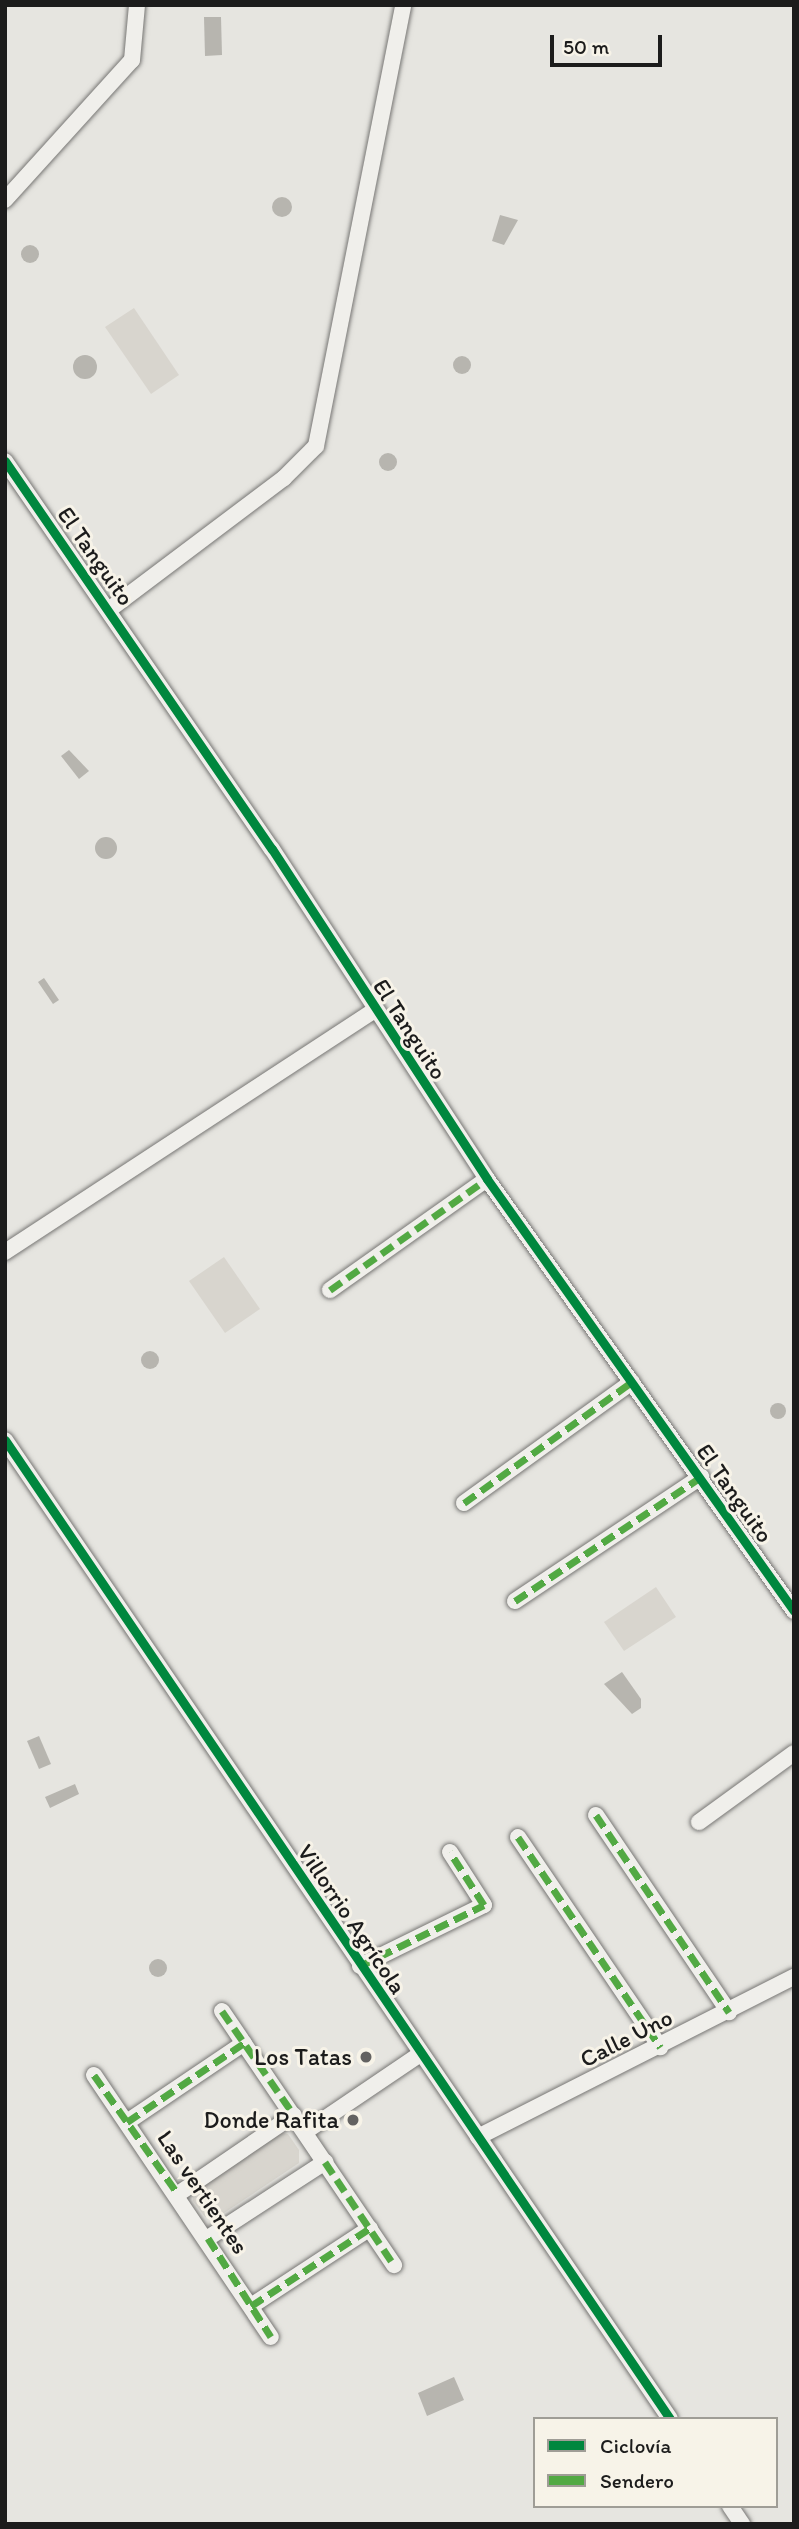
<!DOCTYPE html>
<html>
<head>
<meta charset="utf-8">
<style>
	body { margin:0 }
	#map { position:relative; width:799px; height:2529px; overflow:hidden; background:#e6e5e0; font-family:Itim,sans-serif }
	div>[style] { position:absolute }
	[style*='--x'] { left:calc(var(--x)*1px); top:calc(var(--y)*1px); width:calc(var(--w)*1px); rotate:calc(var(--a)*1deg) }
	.green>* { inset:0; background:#d8d5ce }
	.water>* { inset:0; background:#b7b5af }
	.round { border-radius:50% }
	.roads { filter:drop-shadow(0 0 2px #777674) drop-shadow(0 0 2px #777674) }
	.minor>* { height:16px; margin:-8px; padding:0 8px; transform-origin:8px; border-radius:8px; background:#f0efeb }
	.quiet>* { height:7px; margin-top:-3.5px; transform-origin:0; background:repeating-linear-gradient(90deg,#52a943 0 14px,transparent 0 21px) }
	.cycleway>* { height:9px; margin:-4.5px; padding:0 4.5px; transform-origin:4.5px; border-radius:4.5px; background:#00873e }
	.dots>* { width:19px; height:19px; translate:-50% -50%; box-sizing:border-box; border:4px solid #f7f3e8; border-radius:50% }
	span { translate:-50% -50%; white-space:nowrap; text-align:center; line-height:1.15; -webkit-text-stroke:6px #f7f3e8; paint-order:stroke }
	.street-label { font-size:24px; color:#1c1c1c }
	.poi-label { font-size:24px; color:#1c1c1c }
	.right { translate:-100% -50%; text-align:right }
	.frame { position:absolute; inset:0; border:7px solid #1c1c1c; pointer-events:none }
	.legend { position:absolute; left:533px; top:2417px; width:245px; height:91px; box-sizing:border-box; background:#f7f3e8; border:2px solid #9f9d96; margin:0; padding:9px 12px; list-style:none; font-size:21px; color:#1c1c1c }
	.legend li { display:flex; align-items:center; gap:14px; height:35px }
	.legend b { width:35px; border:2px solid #9f9d96 }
	.scale { position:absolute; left:550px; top:35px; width:112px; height:32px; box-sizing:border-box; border:4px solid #1c1c1c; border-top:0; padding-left:9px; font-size:21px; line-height:24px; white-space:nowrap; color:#1c1c1c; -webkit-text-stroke:5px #f7f3e8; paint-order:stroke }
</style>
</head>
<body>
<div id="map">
	<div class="green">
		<div style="clip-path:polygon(134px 308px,179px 375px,151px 394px,105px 327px)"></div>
		<div style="clip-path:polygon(224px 1257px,260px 1309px,225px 1333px,189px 1281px)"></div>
		<div style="clip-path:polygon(656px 1587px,676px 1617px,624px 1651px,604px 1622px)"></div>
		<div style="clip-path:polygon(277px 2132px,288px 2134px,299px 2150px,299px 2163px,215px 2219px,205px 2217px,193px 2201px,194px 2189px)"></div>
	</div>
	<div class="water">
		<div style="clip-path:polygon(204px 17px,221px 17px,222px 55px,205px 56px)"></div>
		<div class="round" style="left:272px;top:197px;width:20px;height:20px"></div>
		<div style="clip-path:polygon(500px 215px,518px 220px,504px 245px,492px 241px)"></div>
		<div class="round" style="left:21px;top:245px;width:18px;height:18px"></div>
		<div class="round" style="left:73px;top:355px;width:24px;height:24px"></div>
		<div class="round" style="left:453px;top:356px;width:18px;height:18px"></div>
		<div class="round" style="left:379px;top:453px;width:18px;height:18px"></div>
		<div style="clip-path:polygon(69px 750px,89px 771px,79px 779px,61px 756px)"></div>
		<div class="round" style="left:95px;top:837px;width:22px;height:22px"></div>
		<div style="clip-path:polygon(44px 978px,59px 1000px,53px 1004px,38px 982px)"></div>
		<div class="round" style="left:141px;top:1351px;width:18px;height:18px"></div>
		<div class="round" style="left:770px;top:1403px;width:16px;height:16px"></div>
		<div style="clip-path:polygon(622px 1672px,641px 1699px,641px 1708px,632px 1714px,604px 1684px)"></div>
		<div style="clip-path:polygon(39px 1736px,51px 1764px,39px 1769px,27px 1741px)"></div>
		<div style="clip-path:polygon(75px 1784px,79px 1794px,50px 1808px,45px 1797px)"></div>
		<div class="round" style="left:149px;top:1959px;width:18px;height:18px"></div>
		<div style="clip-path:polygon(454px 2377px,464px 2400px,427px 2416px,418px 2393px)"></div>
	</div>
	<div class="roads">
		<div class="minor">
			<div style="--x:5;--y:200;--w:189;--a:-47.8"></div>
			<div style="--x:132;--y:60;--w:55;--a:-84.8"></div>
			<div style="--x:5;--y:461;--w:471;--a:55.5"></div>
			<div style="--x:272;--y:849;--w:394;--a:56.9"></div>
			<div style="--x:487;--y:1179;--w:530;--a:54.6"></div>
			<div style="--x:110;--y:609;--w:218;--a:-37"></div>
			<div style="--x:284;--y:478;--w:45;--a:-45"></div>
			<div style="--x:316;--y:446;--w:449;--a:-78.8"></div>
			<div style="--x:5;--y:1252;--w:442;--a:-33.2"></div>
			<div style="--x:330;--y:1290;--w:192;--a:-35.3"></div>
			<div style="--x:5;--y:1440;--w:1183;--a:55.81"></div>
			<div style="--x:464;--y:1503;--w:207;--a:-35.8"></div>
			<div style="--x:515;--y:1601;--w:224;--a:-33.7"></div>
			<div style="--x:596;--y:1815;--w:238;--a:56"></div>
			<div style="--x:699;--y:1822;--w:117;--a:-36"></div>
			<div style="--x:518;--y:1837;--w:254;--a:55.9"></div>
			<div style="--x:360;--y:1966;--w:138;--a:-26.2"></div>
			<div style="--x:484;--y:1905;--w:63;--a:-122.7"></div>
			<div style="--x:222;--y:2011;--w:307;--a:55.9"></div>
			<div style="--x:94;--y:2075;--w:316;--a:56"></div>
			<div style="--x:127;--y:2122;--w:141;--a:-34"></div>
			<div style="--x:305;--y:2132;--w:139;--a:-34.1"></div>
			<div style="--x:478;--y:2137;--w:354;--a:-26.9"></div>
			<div style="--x:178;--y:2194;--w:140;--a:-34.3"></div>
			<div style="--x:208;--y:2238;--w:140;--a:-33"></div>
			<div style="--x:251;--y:2306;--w:142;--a:-33.2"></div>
			<div style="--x:730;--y:2506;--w:22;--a:56"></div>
		</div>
	</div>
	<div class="quiet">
		<div style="--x:330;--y:1290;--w:192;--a:-35.3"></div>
		<div style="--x:464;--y:1503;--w:207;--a:-35.8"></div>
		<div style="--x:515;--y:1601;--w:224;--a:-33.7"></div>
		<div style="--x:596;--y:1815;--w:238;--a:56"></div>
		<div style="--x:518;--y:1837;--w:254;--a:55.9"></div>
		<div style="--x:360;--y:1966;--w:138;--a:-26.2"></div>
		<div style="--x:484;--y:1905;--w:63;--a:-122.7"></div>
		<div style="--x:222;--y:2011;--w:126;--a:55.3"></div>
		<div style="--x:94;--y:2075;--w:146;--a:54.8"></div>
		<div style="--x:127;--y:2122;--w:141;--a:-34"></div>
		<div style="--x:325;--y:2162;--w:124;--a:56.2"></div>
		<div style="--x:208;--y:2238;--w:117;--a:57.5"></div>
		<div style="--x:251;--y:2306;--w:142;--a:-33.2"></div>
	</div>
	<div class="cycleway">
		<div style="--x:5;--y:461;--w:471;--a:55.5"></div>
		<div style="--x:272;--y:849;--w:394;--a:56.9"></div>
		<div style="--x:487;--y:1179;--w:530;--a:54.6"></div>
		<div style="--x:5;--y:1440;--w:1183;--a:55.81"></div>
	</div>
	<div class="dots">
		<div style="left:366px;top:2057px;background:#636261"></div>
		<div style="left:353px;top:2120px;background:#636261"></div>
	</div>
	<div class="street-label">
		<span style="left:96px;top:556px;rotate:55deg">El Tanguito</span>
		<span style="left:410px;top:1029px;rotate:57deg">El Tanguito</span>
		<span style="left:735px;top:1493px;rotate:55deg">El Tanguito</span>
		<span style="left:352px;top:1919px;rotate:56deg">Villorrio Agrícola</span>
		<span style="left:626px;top:2038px;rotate:-27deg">Calle Uno</span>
		<span style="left:203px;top:2192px;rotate:56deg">Las vertientes</span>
	</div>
	<div class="poi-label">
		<span class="right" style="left:352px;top:2057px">Los Tatas</span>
		<span class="right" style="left:339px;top:2120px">Donde Rafita</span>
	</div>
	<div class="frame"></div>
	<ul class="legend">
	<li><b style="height:9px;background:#00873e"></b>Ciclovía</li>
	<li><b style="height:9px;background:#52a943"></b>Sendero</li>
	</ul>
	<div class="scale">50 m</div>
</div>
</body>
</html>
